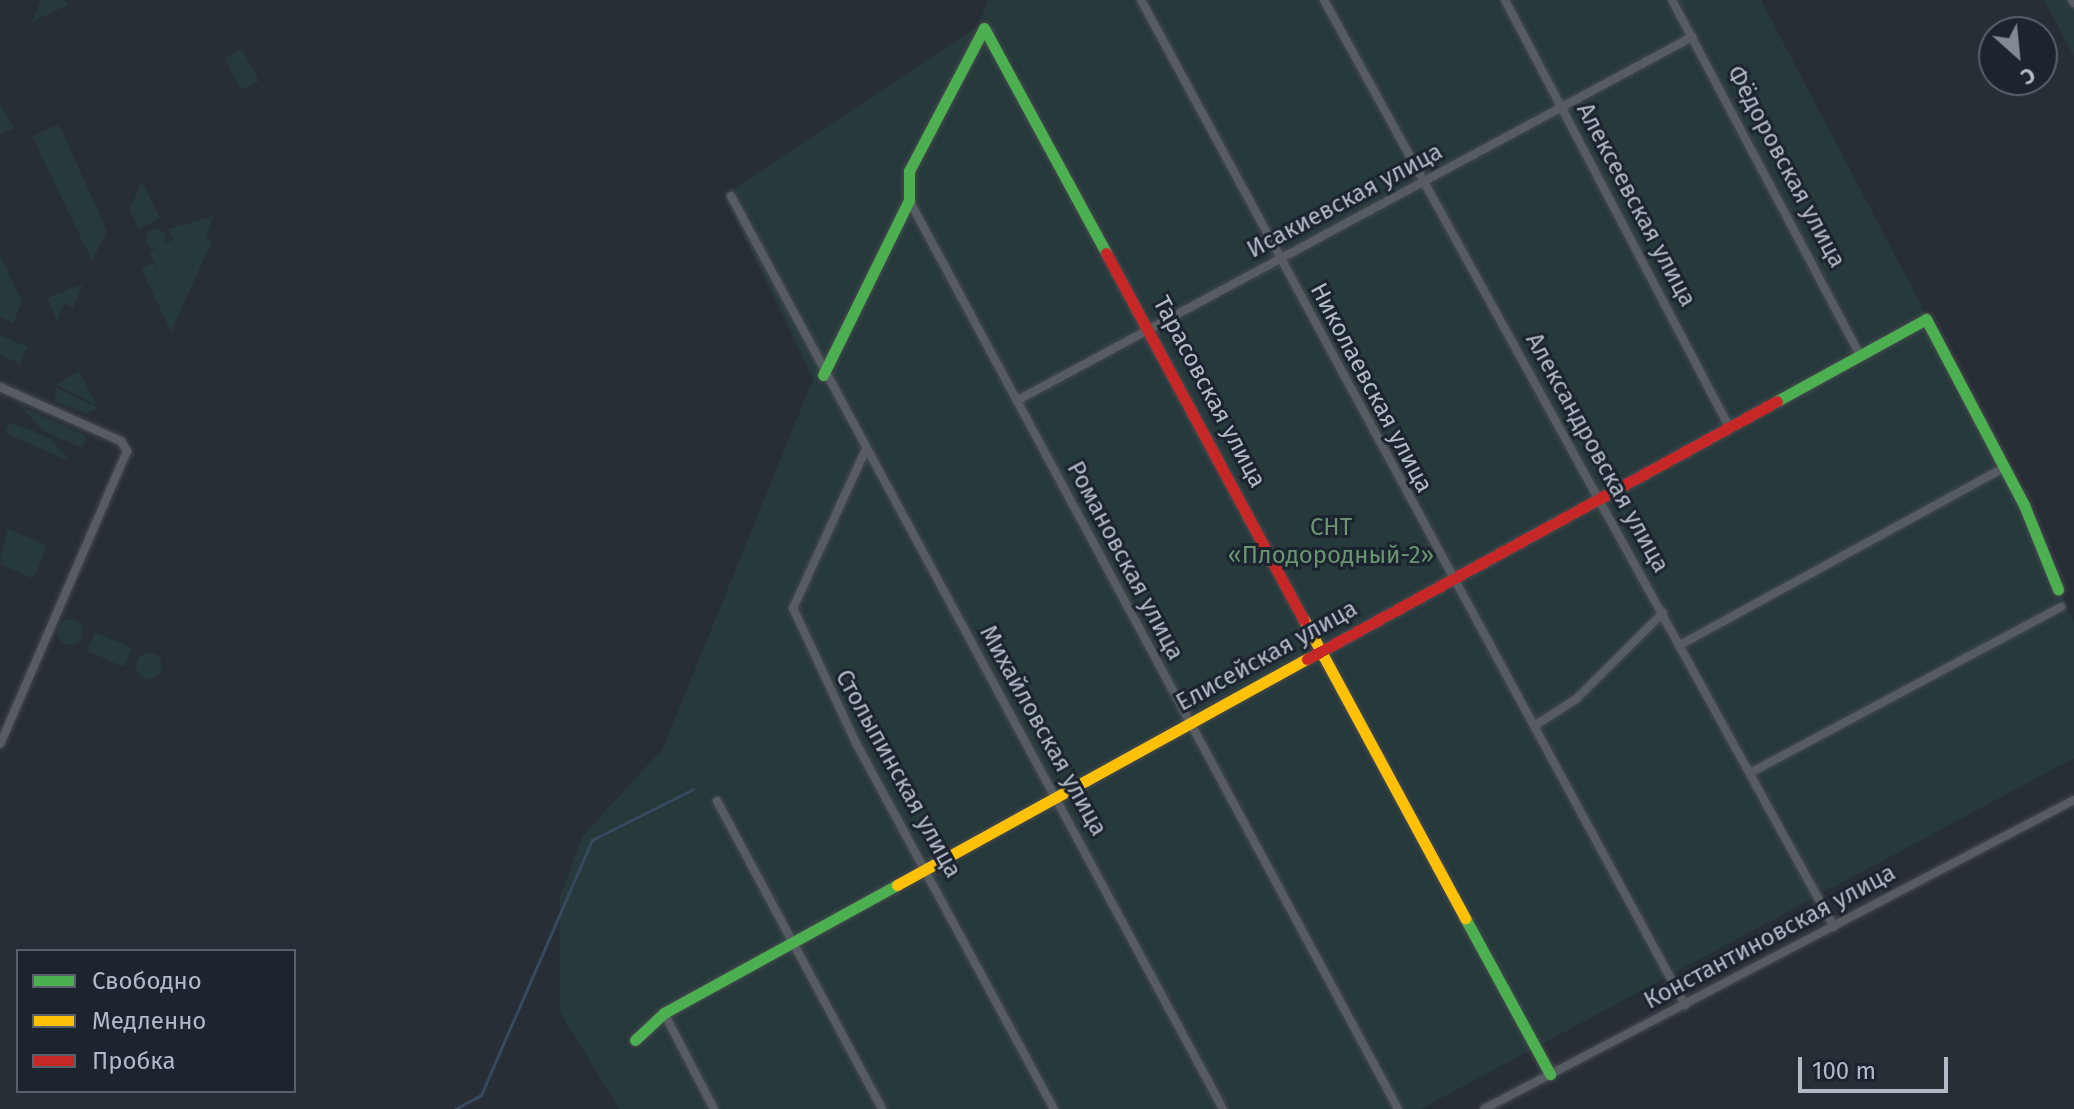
<!DOCTYPE html>
<html>
<head>
<meta charset="utf-8">
<style>
	body { margin:0 }
	#map { position:relative; width:2074px; height:1109px; overflow:hidden; background:#282e35; font-family:"Fira Sans",sans-serif }
	div>[style] { position:absolute }
	[style*='--x'] { left:calc(var(--x)*1px); top:calc(var(--y)*1px); width:calc(var(--w)*1px); rotate:calc(var(--a)*1deg) }
	.green>* { inset:0; background:#26393b }
	.round { border-radius:50% }
	.stream>* { height:3px; margin:-1.5px; padding:0 1.5px; transform-origin:1.5px; border-radius:1.5px; background:#37495f }
	.roads { filter:drop-shadow(0 0 2px #464a50) drop-shadow(0 0 2px #464a50) }
	.street>* { height:8px; margin:-4px; padding:0 4px; transform-origin:4px; border-radius:4px; background:#575c63 }
	.fast>* { height:11px; margin:-5.5px; padding:0 5.5px; transform-origin:5.5px; border-radius:5.5px; background:#4caf50 }
	.slow>* { height:11px; margin:-5.5px; padding:0 5.5px; transform-origin:5.5px; border-radius:5.5px; background:#ffc107 }
	.jam>* { height:11px; margin:-5.5px; padding:0 5.5px; transform-origin:5.5px; border-radius:5.5px; background:#c62828 }
	span { translate:-50% -50%; white-space:nowrap; text-align:center; line-height:1.15; -webkit-text-stroke:6px #1c242f; paint-order:stroke }
	.street-label { font-size:24px; color:#b1bac6 }
	.park-label { font-size:24px; color:#699671 }
	.legend { position:absolute; left:16px; top:949px; width:280px; height:144px; box-sizing:border-box; background:#1c242f; border:2px solid #58606b; margin:0; padding:10px 14px; list-style:none; font-size:24px; color:#b1bac6 }
	.legend li { display:flex; align-items:center; gap:16px; height:40px }
	.legend b { width:40px; border:2px solid #58606b }
	.north { position:absolute; left:1978px; top:16px; width:80px; height:80px; box-sizing:border-box; background:#1c242f; border:2px solid #58606b; border-radius:50%; rotate:153deg; font-size:22px; font-weight:700; line-height:32px; text-align:center; color:#b1bac6 }
	.north::after { content:''; display:block; margin:auto; width:28px; height:36px; background:#818993; clip-path:polygon(50% 0,100% 100%,50% 72%,0 100%) }
	.scale { position:absolute; left:1798px; top:1057px; width:150px; height:36px; box-sizing:border-box; border:4px solid #b1bac6; border-top:0; padding-left:10px; font-size:24px; line-height:28px; white-space:nowrap; color:#b1bac6; -webkit-text-stroke:6px #1c242f; paint-order:stroke }
</style>
</head>
<body>
<div id="map">
	<div class="green">
		<div style="clip-path:polygon(41px 0,66px 0,68px 5px,32px 22px)"></div>
		<div style="clip-path:polygon(988px 0,1761px 0,1918px 299px,2074px 622px,2074px 758px,1421px 1109px,619px 1109px,560px 1012px,560px 897px,582px 837px,663px 748px,813px 379px,724px 195px,978px 26px)"></div>
		<div style="clip-path:polygon(2044px 0,2074px 0,2074px 57px)"></div>
		<div style="clip-path:polygon(242px 49px,259px 81px,241px 90px,224px 58px)"></div>
		<div style="clip-path:polygon(0 105px,14px 128px,0 135px)"></div>
		<div style="clip-path:polygon(59px 124px,107px 231px,92px 261px,32px 136px)"></div>
		<div style="clip-path:polygon(142px 182px,160px 218px,139px 229px,129px 210px)"></div>
		<div style="clip-path:polygon(214px 216px,206px 238px,212px 241px,171px 332px,141px 268px,152px 263px,158px 271px,149px 252px,173px 240px,168px 229px)"></div>
		<div class="round" style="left:146px;top:229px;width:20px;height:20px"></div>
		<div style="clip-path:polygon(0 255px,22px 302px,13px 323px,0 317px)"></div>
		<div style="clip-path:polygon(83px 284px,73px 308px,64px 304px,57px 321px,47px 298px)"></div>
		<div style="clip-path:polygon(0 335px,28px 347px,20px 364px,0 355px)"></div>
		<div style="clip-path:polygon(79px 371px,96px 404px,56px 385px)"></div>
		<div style="clip-path:polygon(56px 388px,99px 408px,85px 414px,55px 401px)"></div>
		<div style="clip-path:polygon(18px 405px,87px 436px,82px 448px,44px 431px)"></div>
		<div style="clip-path:polygon(10px 422px,51px 439px,71px 462px,5px 433px)"></div>
		<div style="clip-path:polygon(7px 528px,47px 546px,33px 579px,0 564px)"></div>
		<div class="round" style="left:57px;top:619px;width:26px;height:26px"></div>
		<div style="clip-path:polygon(95px 632px,132px 648px,124px 667px,87px 651px)"></div>
		<div class="round" style="left:136px;top:653px;width:26px;height:26px"></div>
	</div>
	<div class="stream">
		<div style="--x:455;--y:1109;--w:30;--a:-28"></div>
		<div style="--x:481;--y:1095;--w:278;--a:-66.5"></div>
		<div style="--x:592;--y:840;--w:113;--a:-26.8"></div>
	</div>
	<div class="roads">
		<div class="street">
			<div style="--x:1141;--y:0;--w:1143;--a:61.57"></div>
			<div style="--x:1324;--y:0;--w:1058;--a:61.18"></div>
			<div style="--x:1505;--y:0;--w:484;--a:62.3"></div>
			<div style="--x:1672;--y:0;--w:402;--a:62.1"></div>
			<div style="--x:2072;--y:0;--w:4;--a:56"></div>
			<div style="--x:731;--y:196;--w:1037;--a:61.68"></div>
			<div style="--x:909;--y:200;--w:1032;--a:61.72"></div>
			<div style="--x:0;--y:387;--w:133;--a:24.1"></div>
			<div style="--x:121;--y:441;--w:12;--a:59"></div>
			<div style="--x:127;--y:451;--w:319;--a:113.4"></div>
			<div style="--x:1018;--y:400;--w:766;--a:-28.31"></div>
			<div style="--x:865;--y:451;--w:173;--a:114.6"></div>
			<div style="--x:793;--y:608;--w:149;--a:65"></div>
			<div style="--x:856;--y:743;--w:416;--a:61.6"></div>
			<div style="--x:1680;--y:645;--w:365;--a:-28.7"></div>
			<div style="--x:1534;--y:726;--w:49;--a:-32.4"></div>
			<div style="--x:1575;--y:700;--w:124;--a:-44.7"></div>
			<div style="--x:1750;--y:773;--w:353;--a:-28.1"></div>
			<div style="--x:717;--y:801;--w:349;--a:61.8"></div>
			<div style="--x:664;--y:1013;--w:108;--a:62.5"></div>
			<div style="--x:1484;--y:1109;--w:666;--a:-27.64"></div>
		</div>
		<div class="fast">
			<div style="--x:823;--y:375;--w:195;--a:-63.8"></div>
			<div style="--x:909;--y:200;--w:29;--a:-90"></div>
			<div style="--x:909;--y:171;--w:161;--a:-62.3"></div>
			<div style="--x:984;--y:28;--w:256;--a:61.5"></div>
			<div style="--x:1777;--y:401;--w:170;--a:-28.8"></div>
			<div style="--x:1926;--y:319;--w:210;--a:62.2"></div>
			<div style="--x:2024;--y:505;--w:91;--a:68"></div>
			<div style="--x:1465;--y:918;--w:178;--a:61.4"></div>
			<div style="--x:635;--y:1040;--w:40;--a:-43"></div>
			<div style="--x:664;--y:1013;--w:266;--a:-28.8"></div>
		</div>
		<div class="slow">
			<div style="--x:1304;--y:620;--w:339;--a:61.6"></div>
			<div style="--x:897;--y:885;--w:468;--a:-28.9"></div>
		</div>
		<div class="jam">
			<div style="--x:1106;--y:253;--w:417;--a:61.7"></div>
			<div style="--x:1307;--y:659;--w:536;--a:-28.76"></div>
		</div>
	</div>
	<div class="street-label">
		<span style="left:1786px;top:167px;rotate:62deg">Фёдоровская улица</span>
		<span style="left:1345px;top:201px;rotate:-28deg">Исакиевская улица</span>
		<span style="left:1636px;top:205px;rotate:62deg">Алексеевская улица</span>
		<span style="left:1371px;top:388px;rotate:62deg">Николаевская улица</span>
		<span style="left:1209px;top:392px;rotate:62deg">Тарасовская улица</span>
		<span style="left:1597px;top:453px;rotate:61deg">Александровская улица</span>
		<span style="left:1125px;top:561px;rotate:62deg">Романовская улица</span>
		<span style="left:1267px;top:656px;rotate:-29deg">Елисейская улица</span>
		<span style="left:1043px;top:731px;rotate:61deg">Михайловская улица</span>
		<span style="left:898px;top:774px;rotate:61deg">Столыпинская улица</span>
		<span style="left:1770px;top:937px;rotate:-28deg">Константиновская улица</span>
	</div>
	<div class="park-label">
		<span style="left:1331px;top:542px">СНТ<br>«Плодородный-2»</span>
	</div>
	<ul class="legend">
	<li><b style="height:10px;background:#4caf50"></b>Свободно</li>
	<li><b style="height:10px;background:#ffc107"></b>Медленно</li>
	<li><b style="height:10px;background:#c62828"></b>Пробка</li>
	</ul>
	<div class="north">С</div>
	<div class="scale">100 m</div>
</div>
</body>
</html>
